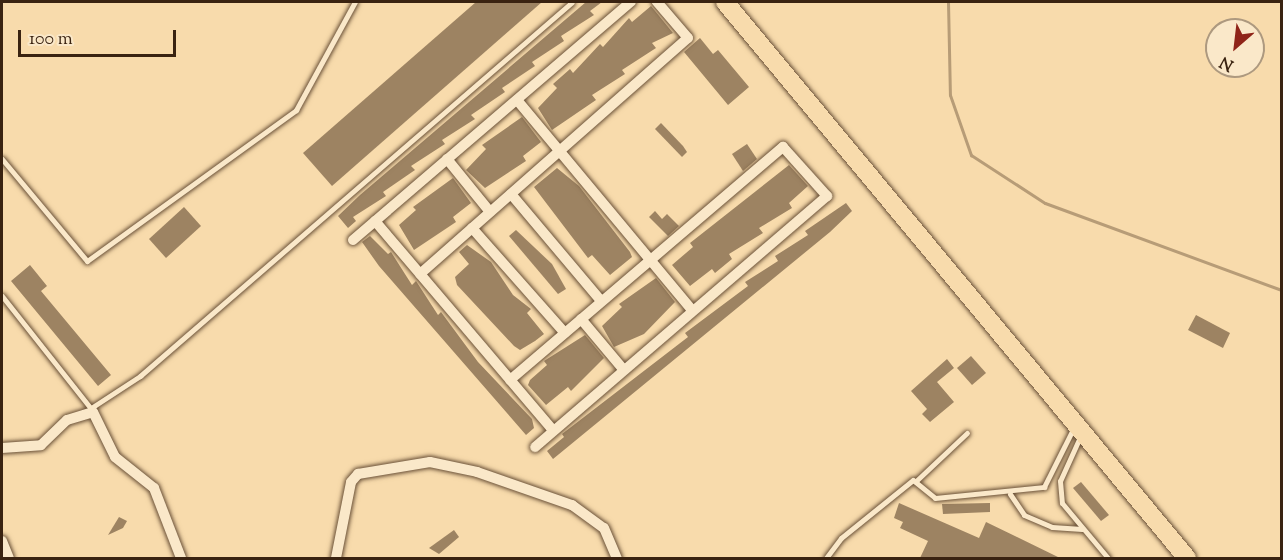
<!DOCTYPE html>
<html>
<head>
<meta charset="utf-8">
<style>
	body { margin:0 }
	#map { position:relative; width:1283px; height:560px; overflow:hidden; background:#f8dbac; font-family:"Sorts Mill Goudy",serif }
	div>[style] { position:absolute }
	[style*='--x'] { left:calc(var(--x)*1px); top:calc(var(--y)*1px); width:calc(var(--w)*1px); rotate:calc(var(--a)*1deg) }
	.stream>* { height:3px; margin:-1.5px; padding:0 1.5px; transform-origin:1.5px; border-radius:1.5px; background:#b79c77 }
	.building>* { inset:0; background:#9d8362 }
	.roads { filter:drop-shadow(0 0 2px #6a5138) drop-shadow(0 0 2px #6a5138) }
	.lane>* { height:5px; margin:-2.5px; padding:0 2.5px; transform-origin:2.5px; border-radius:2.5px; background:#fae8c9 }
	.street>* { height:10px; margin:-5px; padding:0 5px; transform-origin:5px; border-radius:5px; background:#fae8c9 }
	.highway>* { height:18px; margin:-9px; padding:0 9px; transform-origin:9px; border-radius:9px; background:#f8dbac }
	span { translate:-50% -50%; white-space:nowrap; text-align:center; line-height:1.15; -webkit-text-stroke:4.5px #fae8c9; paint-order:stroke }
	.frame { position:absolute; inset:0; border:3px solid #3a2311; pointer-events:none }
	.north { position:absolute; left:1205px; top:18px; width:60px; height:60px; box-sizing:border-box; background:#fae8c9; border:2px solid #ad997f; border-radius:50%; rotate:208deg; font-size:16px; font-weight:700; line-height:24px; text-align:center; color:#3a2311 }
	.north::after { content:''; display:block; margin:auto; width:21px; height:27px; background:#8f2418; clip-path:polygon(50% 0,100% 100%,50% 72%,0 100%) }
	.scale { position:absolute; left:18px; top:30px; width:158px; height:27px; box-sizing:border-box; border:3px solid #3a2311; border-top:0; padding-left:8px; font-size:18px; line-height:21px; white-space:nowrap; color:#3a2311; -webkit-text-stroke:4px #fae8c9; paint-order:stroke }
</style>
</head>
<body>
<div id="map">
	<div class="stream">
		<div style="--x:948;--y:2;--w:93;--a:88.8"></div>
		<div style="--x:950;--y:95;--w:64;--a:70.7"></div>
		<div style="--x:971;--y:155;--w:88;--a:33"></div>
		<div style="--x:1045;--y:203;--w:252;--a:20.2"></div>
	</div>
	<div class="building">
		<div style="clip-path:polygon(476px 2px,542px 2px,332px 186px,303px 153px)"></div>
		<div style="clip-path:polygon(586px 2px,602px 2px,590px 11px,594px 15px,561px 36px,564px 41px,532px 62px,535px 66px,502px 88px,505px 92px,471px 115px,475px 119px,442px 140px,445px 144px,411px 166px,415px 170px,383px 192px,386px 196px,353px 217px,356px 221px,348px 228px,338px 216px,360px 195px)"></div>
		<div style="clip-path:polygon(651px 6px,673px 33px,652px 43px,656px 48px,622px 70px,625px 74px,592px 95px,596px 100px,552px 130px,538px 108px,557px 88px,553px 84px,570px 69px,573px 73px,600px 44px,603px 47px,629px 18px,632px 22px)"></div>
		<div style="clip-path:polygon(700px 38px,713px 54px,718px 50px,749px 87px,728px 105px,684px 52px)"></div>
		<div style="clip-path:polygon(522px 117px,541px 142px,523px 156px,526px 161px,485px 188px,466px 170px,486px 149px,482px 145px)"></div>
		<div style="clip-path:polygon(661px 123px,683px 146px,687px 152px,682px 157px,655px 129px)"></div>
		<div style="clip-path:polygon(747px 144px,757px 159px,743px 171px,732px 154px)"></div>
		<div style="clip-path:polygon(789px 165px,808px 186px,789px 203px,792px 208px,759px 228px,763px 233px,729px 254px,732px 259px,715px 273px,712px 269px,690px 286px,672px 265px,693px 247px,690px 243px)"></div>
		<div style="clip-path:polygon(557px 168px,579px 186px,630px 252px,632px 257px,610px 275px,592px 255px,588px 258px,534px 187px)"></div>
		<div style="clip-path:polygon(453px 178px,471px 203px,453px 217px,456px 222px,414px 250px,399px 225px,416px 210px,413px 207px)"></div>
		<div style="clip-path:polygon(846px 203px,852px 211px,830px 232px,553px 459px,547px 451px,564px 437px,562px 434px,688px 337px,685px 333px,748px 286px,745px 282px,778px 261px,775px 256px,808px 235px,805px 231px)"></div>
		<div style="clip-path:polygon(184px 207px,201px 226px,166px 258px,149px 239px)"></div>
		<div style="clip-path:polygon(655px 211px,662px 219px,667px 214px,679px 226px,668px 236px,649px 217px)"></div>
		<div style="clip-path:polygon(516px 230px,552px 264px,566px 289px,558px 294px,509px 236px)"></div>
		<div style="clip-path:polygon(370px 236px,388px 254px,391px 252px,412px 285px,416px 281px,438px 315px,441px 312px,478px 362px,532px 419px,534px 428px,526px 435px,379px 266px,362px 242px)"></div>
		<div style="clip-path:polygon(467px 245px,491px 262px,513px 295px,531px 309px,527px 313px,544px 334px,535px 341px,520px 350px,514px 346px,457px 285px,455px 277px,469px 264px,459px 252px)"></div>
		<div style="clip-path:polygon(30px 265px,47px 286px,41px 291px,111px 375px,98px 386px,11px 281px)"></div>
		<div style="clip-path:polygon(656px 278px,675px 302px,644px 334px,614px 347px,602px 326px,622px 307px,619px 304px)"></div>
		<div style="clip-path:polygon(1196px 315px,1230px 333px,1223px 348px,1188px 330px)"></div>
		<div style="clip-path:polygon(585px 335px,604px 358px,571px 391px,568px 387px,546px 405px,528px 385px,530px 380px,547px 365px,544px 361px)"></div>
		<div style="clip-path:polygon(971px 356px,986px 373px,972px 385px,957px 368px)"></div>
		<div style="clip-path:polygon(947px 359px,954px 368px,937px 382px,954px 402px,930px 422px,922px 414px,927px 409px,911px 391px)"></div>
		<div style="clip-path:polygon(1081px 482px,1109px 515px,1101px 521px,1073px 488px)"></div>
		<div style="clip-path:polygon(899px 503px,979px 538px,986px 522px,1060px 558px,920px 558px,928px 541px,900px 528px,903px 522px,894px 518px)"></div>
		<div style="clip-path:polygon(990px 503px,990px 512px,943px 514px,942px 504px)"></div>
		<div style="clip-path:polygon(119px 517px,127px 521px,123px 528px,108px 535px)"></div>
		<div style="clip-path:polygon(454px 530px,459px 537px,439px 554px,429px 548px)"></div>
	</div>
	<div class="roads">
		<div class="lane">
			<div style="--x:2;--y:159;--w:133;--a:50.2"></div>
			<div style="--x:87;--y:261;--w:258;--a:-35.8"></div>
			<div style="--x:296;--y:110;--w:123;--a:-61.4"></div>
			<div style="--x:2;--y:296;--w:145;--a:51.7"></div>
			<div style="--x:91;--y:408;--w:59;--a:-33.1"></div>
			<div style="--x:140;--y:376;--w:571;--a:-40.88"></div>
			<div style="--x:1080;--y:437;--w:48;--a:114.4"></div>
			<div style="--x:1060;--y:481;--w:22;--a:85"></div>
			<div style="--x:1062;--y:503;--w:72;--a:50.1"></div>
			<div style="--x:916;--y:481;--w:70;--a:-43.3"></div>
			<div style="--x:1010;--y:494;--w:25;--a:56"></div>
			<div style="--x:1024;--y:515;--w:30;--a:23"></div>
			<div style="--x:1052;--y:527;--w:30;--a:4"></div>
			<div style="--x:826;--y:558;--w:25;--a:-53"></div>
			<div style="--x:841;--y:538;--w:92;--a:-38.9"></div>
			<div style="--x:913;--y:480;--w:28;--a:39"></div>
			<div style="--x:935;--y:498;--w:110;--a:-5.8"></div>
			<div style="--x:1044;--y:487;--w:67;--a:-63.4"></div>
		</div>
		<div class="street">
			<div style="--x:517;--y:100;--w:273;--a:50.2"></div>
			<div style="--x:447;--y:159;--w:68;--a:50.9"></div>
			<div style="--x:511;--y:194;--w:140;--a:49.9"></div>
			<div style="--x:375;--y:221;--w:273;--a:49.6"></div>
			<div style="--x:472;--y:228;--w:140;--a:48.5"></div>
			<div style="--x:353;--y:240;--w:366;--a:-40.6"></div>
			<div style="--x:420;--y:274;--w:357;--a:-41.4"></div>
			<div style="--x:688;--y:38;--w:48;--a:-130.7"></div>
			<div style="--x:581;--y:319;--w:65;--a:50"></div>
			<div style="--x:510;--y:380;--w:359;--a:-40.5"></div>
			<div style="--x:783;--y:147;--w:66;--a:48.1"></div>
			<div style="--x:827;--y:196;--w:385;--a:139.3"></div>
			<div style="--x:2;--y:448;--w:39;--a:-4"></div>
			<div style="--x:41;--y:445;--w:36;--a:-44"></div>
			<div style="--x:67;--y:420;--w:27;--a:-17"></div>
			<div style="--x:93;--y:412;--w:50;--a:63.9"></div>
			<div style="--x:115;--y:457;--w:50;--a:38.5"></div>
			<div style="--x:154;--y:488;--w:75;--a:68.9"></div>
			<div style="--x:2;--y:541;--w:18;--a:68"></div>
			<div style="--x:336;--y:558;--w:77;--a:-78.8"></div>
			<div style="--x:351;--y:482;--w:11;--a:-49"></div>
			<div style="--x:358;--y:474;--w:73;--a:-9.5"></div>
			<div style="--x:430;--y:462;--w:48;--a:12"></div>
			<div style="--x:477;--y:472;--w:101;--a:19.2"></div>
			<div style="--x:572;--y:505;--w:39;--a:36"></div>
			<div style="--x:604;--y:528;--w:33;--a:67"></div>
		</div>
		<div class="highway">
			<div style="--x:725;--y:2;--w:723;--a:50.28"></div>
		</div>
	</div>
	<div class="frame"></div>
	<div class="north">N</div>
	<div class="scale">100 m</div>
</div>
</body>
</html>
